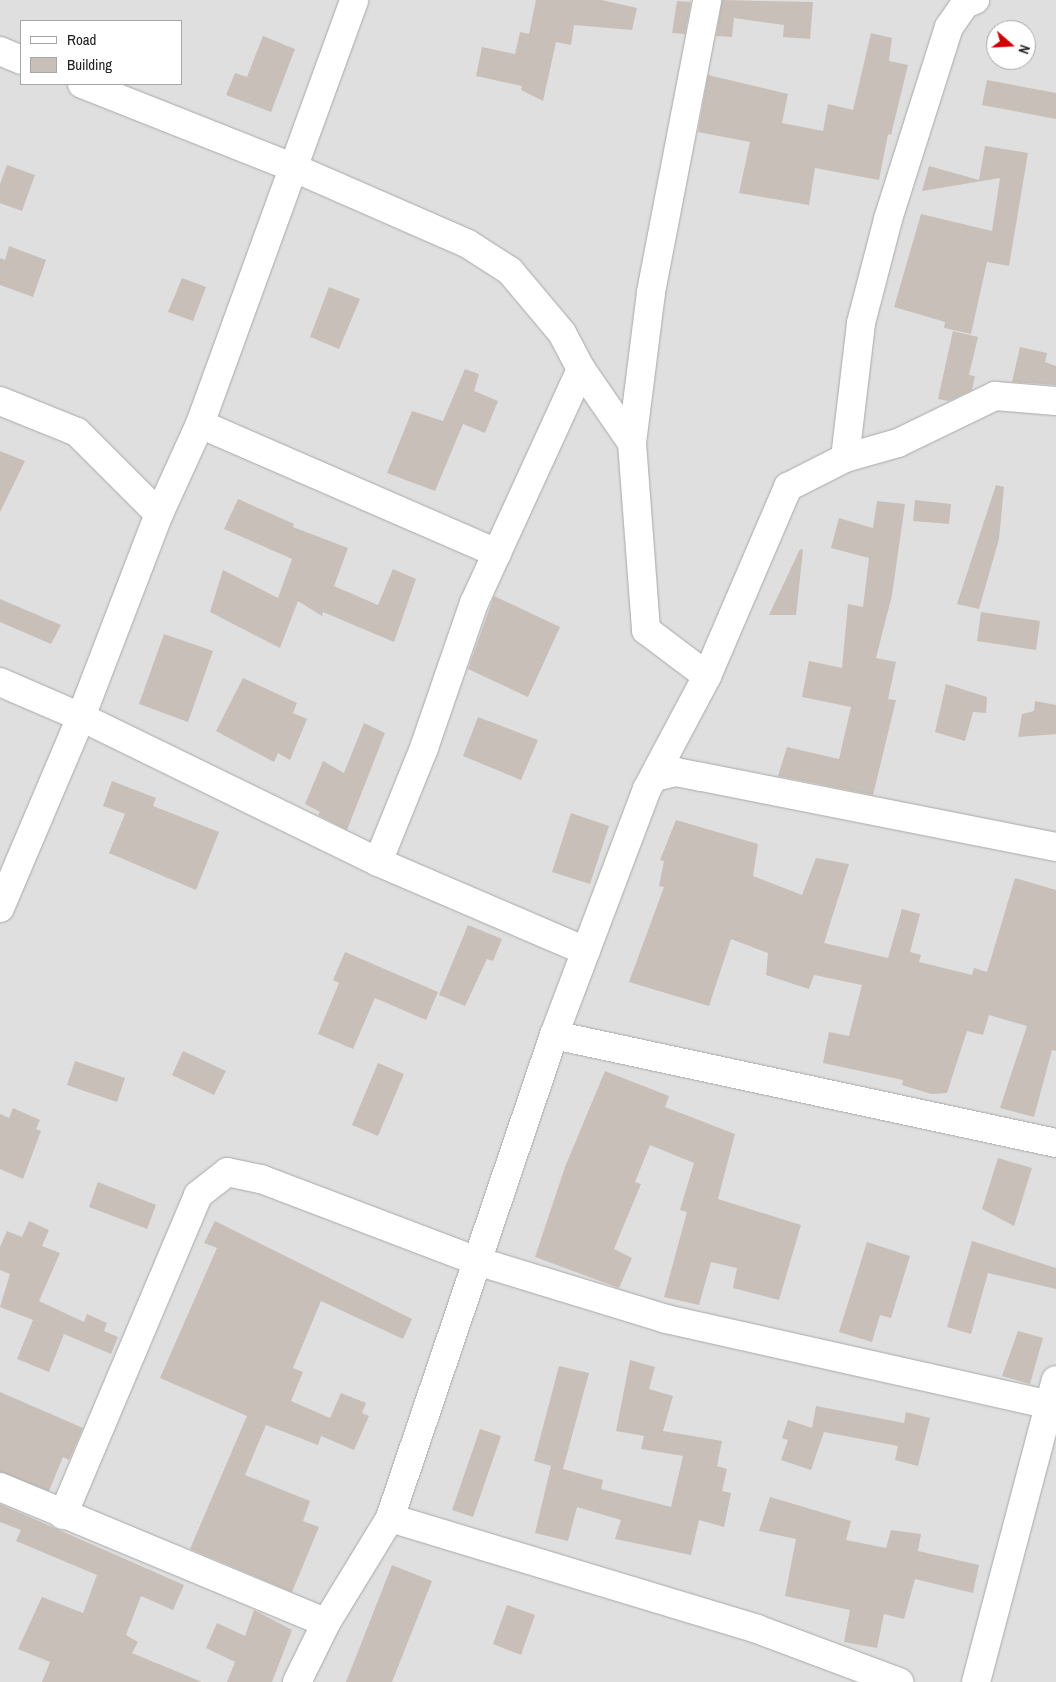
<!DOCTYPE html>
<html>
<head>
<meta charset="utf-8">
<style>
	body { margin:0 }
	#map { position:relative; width:1056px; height:1682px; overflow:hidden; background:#f2efe9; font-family:"Archivo Narrow",sans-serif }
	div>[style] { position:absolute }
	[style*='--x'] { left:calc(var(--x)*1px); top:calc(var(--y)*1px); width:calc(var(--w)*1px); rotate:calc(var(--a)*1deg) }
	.residential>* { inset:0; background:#e0dfdf }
	.building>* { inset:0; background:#c7bfb8 }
	.roads { filter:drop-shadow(0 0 1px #a9a9a9) drop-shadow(0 0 1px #a9a9a9) }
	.minor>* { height:28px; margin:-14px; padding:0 14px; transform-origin:14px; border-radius:14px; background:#fff }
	span { translate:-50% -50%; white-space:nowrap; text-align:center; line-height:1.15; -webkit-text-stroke:5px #fff; paint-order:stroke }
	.legend { position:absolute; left:20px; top:20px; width:162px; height:65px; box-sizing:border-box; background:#fff; border:1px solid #a7a7a7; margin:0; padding:6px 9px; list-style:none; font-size:15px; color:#222 }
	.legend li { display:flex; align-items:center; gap:10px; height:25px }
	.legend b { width:25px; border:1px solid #a7a7a7 }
	.north { position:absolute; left:986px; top:20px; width:50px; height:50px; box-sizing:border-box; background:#fff; border:1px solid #a7a7a7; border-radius:50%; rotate:109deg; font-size:14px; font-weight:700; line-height:20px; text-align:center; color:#222 }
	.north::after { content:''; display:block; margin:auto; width:18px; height:22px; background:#d40000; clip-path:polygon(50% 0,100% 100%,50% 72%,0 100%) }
</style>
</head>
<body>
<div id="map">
	<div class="residential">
		<div style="clip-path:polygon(evenodd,0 0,1056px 0,1056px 1682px,0 1682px,0 0,21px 21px,181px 21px,181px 84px,21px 84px,21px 21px,0 0,996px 30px,1026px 30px,1026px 60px,996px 60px,996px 30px)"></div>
	</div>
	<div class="building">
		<div style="clip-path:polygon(536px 0,602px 0,637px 8px,632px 30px,574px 25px,571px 45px,556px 42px,543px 101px,521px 90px,522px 86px,476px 76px,482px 47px,515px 54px,520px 32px,529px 34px)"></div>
		<div style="clip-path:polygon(722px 0,813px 2px,810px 39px,783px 37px,784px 25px,734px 18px,732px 37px,716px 36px)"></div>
		<div style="clip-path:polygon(677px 1px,691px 2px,685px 34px,672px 33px)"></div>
		<div style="clip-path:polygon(871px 33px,892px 38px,889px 61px,908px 65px,891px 135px,888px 134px,879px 180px,815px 168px,809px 205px,739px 193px,750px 142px,698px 132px,708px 75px,788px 94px,782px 123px,823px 131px,828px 104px,853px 110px)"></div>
		<div style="clip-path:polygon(263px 36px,295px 49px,271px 112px,226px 95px,235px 73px,247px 77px)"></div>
		<div style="clip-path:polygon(987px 80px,1056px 93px,1056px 119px,982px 105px)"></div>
		<div style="clip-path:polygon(985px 146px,1028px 153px,1009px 266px,987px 262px,971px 334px,944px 328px,945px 322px,894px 307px,921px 214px,992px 231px,1000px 178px,922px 191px,929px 166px,979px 180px)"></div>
		<div style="clip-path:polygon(7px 165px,35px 175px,22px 211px,0 203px,0 184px)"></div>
		<div style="clip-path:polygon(9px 246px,46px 260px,33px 297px,0 285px,0 258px,5px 260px)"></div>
		<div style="clip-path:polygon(182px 278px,206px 287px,193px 321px,168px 312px)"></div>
		<div style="clip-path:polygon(329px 287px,360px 299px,339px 349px,310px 337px)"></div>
		<div style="clip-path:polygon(953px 331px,978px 337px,969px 375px,975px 376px,972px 390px,949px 401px,938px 399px)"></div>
		<div style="clip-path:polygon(1020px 347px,1047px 353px,1045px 362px,1056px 366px,1056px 385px,1012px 382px)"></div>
		<div style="clip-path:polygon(465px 369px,479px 374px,474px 391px,498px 401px,485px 433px,463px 424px,435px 491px,387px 473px,412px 411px,443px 421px)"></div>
		<div style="clip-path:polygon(0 451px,25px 461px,0 512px)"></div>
		<div style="clip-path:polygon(996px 485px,1004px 487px,999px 539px,979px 609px,957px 604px)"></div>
		<div style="clip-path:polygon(238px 499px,294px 524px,293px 527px,348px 548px,334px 586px,378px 605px,393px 569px,416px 579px,394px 642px,323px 612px,322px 616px,298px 601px,280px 648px,210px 612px,223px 570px,278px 598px,292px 559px,224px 529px)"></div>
		<div style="clip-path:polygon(915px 500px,951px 504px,949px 524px,913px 521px)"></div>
		<div style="clip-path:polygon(877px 501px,905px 504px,892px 595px,876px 658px,896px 662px,888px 699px,896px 700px,873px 795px,778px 776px,787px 747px,839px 759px,851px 707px,802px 697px,809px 661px,842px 668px,848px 604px,863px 607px,869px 558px,831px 548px,839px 518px,873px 528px)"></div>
		<div style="clip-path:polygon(800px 549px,803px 550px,796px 615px,769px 615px)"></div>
		<div style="clip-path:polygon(494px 596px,560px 627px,528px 697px,468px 669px)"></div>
		<div style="clip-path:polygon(0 599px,61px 625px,51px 644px,0 622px)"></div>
		<div style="clip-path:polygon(981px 612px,1040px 621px,1036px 650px,977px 641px)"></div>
		<div style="clip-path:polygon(164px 634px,213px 651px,188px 722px,139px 704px)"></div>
		<div style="clip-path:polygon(243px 678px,297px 703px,293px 713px,307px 719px,290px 760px,278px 753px,274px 762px,216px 731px)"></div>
		<div style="clip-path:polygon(946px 684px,987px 697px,986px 713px,973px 712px,965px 741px,935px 732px)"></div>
		<div style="clip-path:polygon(1035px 701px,1056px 705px,1056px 734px,1018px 737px,1022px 714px,1034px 711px)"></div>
		<div style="clip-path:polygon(478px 717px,538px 740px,521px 780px,463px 756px)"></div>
		<div style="clip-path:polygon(364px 723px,385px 733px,347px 830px,318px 815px,320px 812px,305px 804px,323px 761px,344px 773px)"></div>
		<div style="clip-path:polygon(112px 781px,156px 798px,153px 806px,219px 832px,196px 890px,109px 853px,125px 814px,103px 806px)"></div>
		<div style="clip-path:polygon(571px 813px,609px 826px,590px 884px,552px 872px)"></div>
		<div style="clip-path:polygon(676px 820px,758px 844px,753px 876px,802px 895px,816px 858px,849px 864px,824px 943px,888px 958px,902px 909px,920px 914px,910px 952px,921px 955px,919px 962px,972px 975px,974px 968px,987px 972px,1015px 878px,1056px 890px,1056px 1051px,1052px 1050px,1034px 1117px,1000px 1108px,1027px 1026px,989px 1015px,983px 1035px,967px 1031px,947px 1093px,931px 1094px,902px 1085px,903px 1080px,823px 1063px,829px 1032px,849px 1036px,862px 985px,814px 975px,809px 989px,766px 975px,768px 953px,731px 939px,709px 1006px,629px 982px,664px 887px,659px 886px,664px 861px,660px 860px)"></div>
		<div style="clip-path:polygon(468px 925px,502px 939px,493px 961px,487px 959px,465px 1006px,439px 995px)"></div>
		<div style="clip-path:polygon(345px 952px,438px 992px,426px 1020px,375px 998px,353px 1049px,318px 1034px,339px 983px,333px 980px)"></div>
		<div style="clip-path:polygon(183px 1051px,226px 1071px,214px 1095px,172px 1075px)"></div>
		<div style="clip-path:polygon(75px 1061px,125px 1078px,117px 1102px,67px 1085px)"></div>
		<div style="clip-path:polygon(378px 1063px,404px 1074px,378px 1136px,352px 1125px)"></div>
		<div style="clip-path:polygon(605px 1071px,669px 1096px,665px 1107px,735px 1134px,718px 1199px,801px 1225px,779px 1300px,733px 1288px,737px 1268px,711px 1262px,699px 1305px,664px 1297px,687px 1212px,680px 1210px,694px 1163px,650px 1145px,635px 1182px,641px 1184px,614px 1249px,632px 1258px,619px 1288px,535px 1257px,565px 1167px)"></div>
		<div style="clip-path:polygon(13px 1108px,40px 1120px,36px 1129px,41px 1131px,23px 1179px,0 1169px,0 1114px,9px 1118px)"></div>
		<div style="clip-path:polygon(998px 1158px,1032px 1168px,1014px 1226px,982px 1209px)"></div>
		<div style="clip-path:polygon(98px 1182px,156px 1205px,147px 1229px,89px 1207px)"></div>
		<div style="clip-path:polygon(29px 1221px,49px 1230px,42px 1246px,60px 1253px,39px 1301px,84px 1322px,87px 1314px,107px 1323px,104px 1331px,118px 1337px,111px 1354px,64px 1334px,49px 1372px,17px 1359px,33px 1320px,0 1307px,10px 1274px,0 1270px,0 1247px,7px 1231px,22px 1237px)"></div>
		<div style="clip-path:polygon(215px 1221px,412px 1319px,403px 1339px,321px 1301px,293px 1368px,303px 1372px,291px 1401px,330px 1418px,341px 1393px,366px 1403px,362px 1413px,369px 1416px,354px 1450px,321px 1436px,318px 1445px,266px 1425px,245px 1475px,310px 1501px,303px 1521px,319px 1527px,292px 1592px,190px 1549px,247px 1416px,160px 1378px,217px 1248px,204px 1243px)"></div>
		<div style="clip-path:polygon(972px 1241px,1056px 1268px,1056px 1289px,988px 1273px,971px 1334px,947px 1327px)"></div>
		<div style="clip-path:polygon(867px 1242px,910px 1256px,891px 1318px,880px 1315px,872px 1342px,839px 1332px)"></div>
		<div style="clip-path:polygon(1018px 1331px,1043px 1338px,1030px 1384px,1002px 1376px)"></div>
		<div style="clip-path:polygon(630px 1360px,655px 1367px,649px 1389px,673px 1396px,663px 1431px,722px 1441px,717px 1466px,727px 1469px,722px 1491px,731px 1493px,724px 1527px,699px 1520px,691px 1555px,615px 1539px,621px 1520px,577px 1507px,568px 1541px,535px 1533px,551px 1466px,534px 1461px,559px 1366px,589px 1373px,563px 1469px,603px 1480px,601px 1489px,671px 1507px,683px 1456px,641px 1449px,644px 1436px,616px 1431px)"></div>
		<div style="clip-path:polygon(0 1392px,83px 1428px,69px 1460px,63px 1457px,49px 1491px,0 1472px)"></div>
		<div style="clip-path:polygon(816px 1406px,904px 1423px,906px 1412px,930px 1418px,918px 1466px,895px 1460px,898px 1446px,824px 1432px,811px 1470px,781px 1460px,788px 1440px,782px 1438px,788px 1420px,812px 1428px)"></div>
		<div style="clip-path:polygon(480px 1429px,501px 1436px,473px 1517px,452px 1510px)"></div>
		<div style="clip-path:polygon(770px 1497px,851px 1521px,846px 1540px,886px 1548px,891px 1530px,921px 1534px,918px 1551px,979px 1565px,973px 1593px,915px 1579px,904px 1619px,884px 1614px,877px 1648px,844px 1642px,850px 1610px,785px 1596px,796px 1539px,759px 1531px)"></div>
		<div style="clip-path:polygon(0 1504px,184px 1585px,173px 1610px,141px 1596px,126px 1635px,138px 1642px,132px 1653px,202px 1682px,42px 1682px,50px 1662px,18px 1649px,42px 1597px,83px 1613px,97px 1575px,16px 1541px,21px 1530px,0 1522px)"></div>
		<div style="clip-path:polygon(392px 1565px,432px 1581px,392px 1682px,346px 1682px)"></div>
		<div style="clip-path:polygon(507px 1605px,535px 1615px,521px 1655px,493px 1644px)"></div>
		<div style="clip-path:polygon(254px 1610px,292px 1630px,272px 1682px,227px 1682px,235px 1662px,206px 1648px,217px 1623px,245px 1636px)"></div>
	</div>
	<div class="roads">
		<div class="minor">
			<div style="--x:0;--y:51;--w:23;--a:23"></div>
			<div style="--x:82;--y:84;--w:226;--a:21.6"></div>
			<div style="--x:292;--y:167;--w:192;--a:23.6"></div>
			<div style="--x:468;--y:244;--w:50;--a:32.7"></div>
			<div style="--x:510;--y:271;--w:81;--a:50"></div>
			<div style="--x:562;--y:333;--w:41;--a:62.2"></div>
			<div style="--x:581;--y:369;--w:90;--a:55.4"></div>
			<div style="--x:632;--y:443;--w:188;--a:85.7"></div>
			<div style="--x:646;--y:630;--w:76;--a:37"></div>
			<div style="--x:0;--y:401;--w:83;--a:21.9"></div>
			<div style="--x:77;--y:432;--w:116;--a:45"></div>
			<div style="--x:200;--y:424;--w:324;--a:23.5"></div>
			<div style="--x:632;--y:443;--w:152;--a:-82.8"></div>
			<div style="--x:651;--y:292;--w:297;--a:-79.1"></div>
			<div style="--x:845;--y:458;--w:55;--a:-15.8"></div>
			<div style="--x:898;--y:443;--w:108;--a:-25.9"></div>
			<div style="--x:995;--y:396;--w:61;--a:4.7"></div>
			<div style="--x:0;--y:682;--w:88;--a:23.4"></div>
			<div style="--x:81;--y:717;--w:331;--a:26"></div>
			<div style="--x:378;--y:862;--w:226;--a:23.2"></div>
			<div style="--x:654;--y:777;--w:23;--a:-13"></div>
			<div style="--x:676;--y:772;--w:26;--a:11"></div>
			<div style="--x:702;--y:777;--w:361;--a:11.2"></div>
			<div style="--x:378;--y:862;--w:123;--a:-68"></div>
			<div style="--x:424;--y:748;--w:153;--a:-71"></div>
			<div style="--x:474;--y:603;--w:257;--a:-65.4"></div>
			<div style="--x:0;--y:908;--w:207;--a:-67"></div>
			<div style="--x:81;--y:717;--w:217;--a:-69"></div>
			<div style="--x:159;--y:514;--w:99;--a:-65.5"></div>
			<div style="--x:200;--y:424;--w:451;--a:-70"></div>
			<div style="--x:554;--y:1035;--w:513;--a:12.14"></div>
			<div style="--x:0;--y:1487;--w:353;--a:22.6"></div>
			<div style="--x:63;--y:1515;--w:347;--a:-67.1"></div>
			<div style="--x:198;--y:1195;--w:37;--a:-38"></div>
			<div style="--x:227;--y:1172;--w:35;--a:12"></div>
			<div style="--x:261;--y:1179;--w:234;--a:20.8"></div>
			<div style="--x:480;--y:1262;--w:195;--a:17"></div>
			<div style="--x:666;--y:1319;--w:400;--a:12.6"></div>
			<div style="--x:390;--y:1518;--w:383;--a:16.8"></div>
			<div style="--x:757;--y:1629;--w:152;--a:20.5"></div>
			<div style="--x:297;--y:1682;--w:66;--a:-63.8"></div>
			<div style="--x:326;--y:1623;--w:123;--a:-58.6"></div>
			<div style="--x:390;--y:1518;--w:510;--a:-71.25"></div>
			<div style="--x:554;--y:1035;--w:263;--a:-69.3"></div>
			<div style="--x:647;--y:789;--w:128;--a:-62"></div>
			<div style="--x:707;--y:676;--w:206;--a:-66.8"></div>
			<div style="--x:788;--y:487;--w:64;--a:-27"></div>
			<div style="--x:845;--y:458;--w:136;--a:-83.2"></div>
			<div style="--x:861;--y:323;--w:107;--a:-75.4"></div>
			<div style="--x:888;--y:219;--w:201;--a:-72.4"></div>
			<div style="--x:949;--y:27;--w:28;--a:-55"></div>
			<div style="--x:965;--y:4;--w:11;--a:-22"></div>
			<div style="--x:976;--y:1682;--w:312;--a:-75.2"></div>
		</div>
	</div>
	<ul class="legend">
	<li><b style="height:6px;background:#fff"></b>Road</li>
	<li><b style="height:14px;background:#c7bfb8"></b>Building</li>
	</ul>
	<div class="north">N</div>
</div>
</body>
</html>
